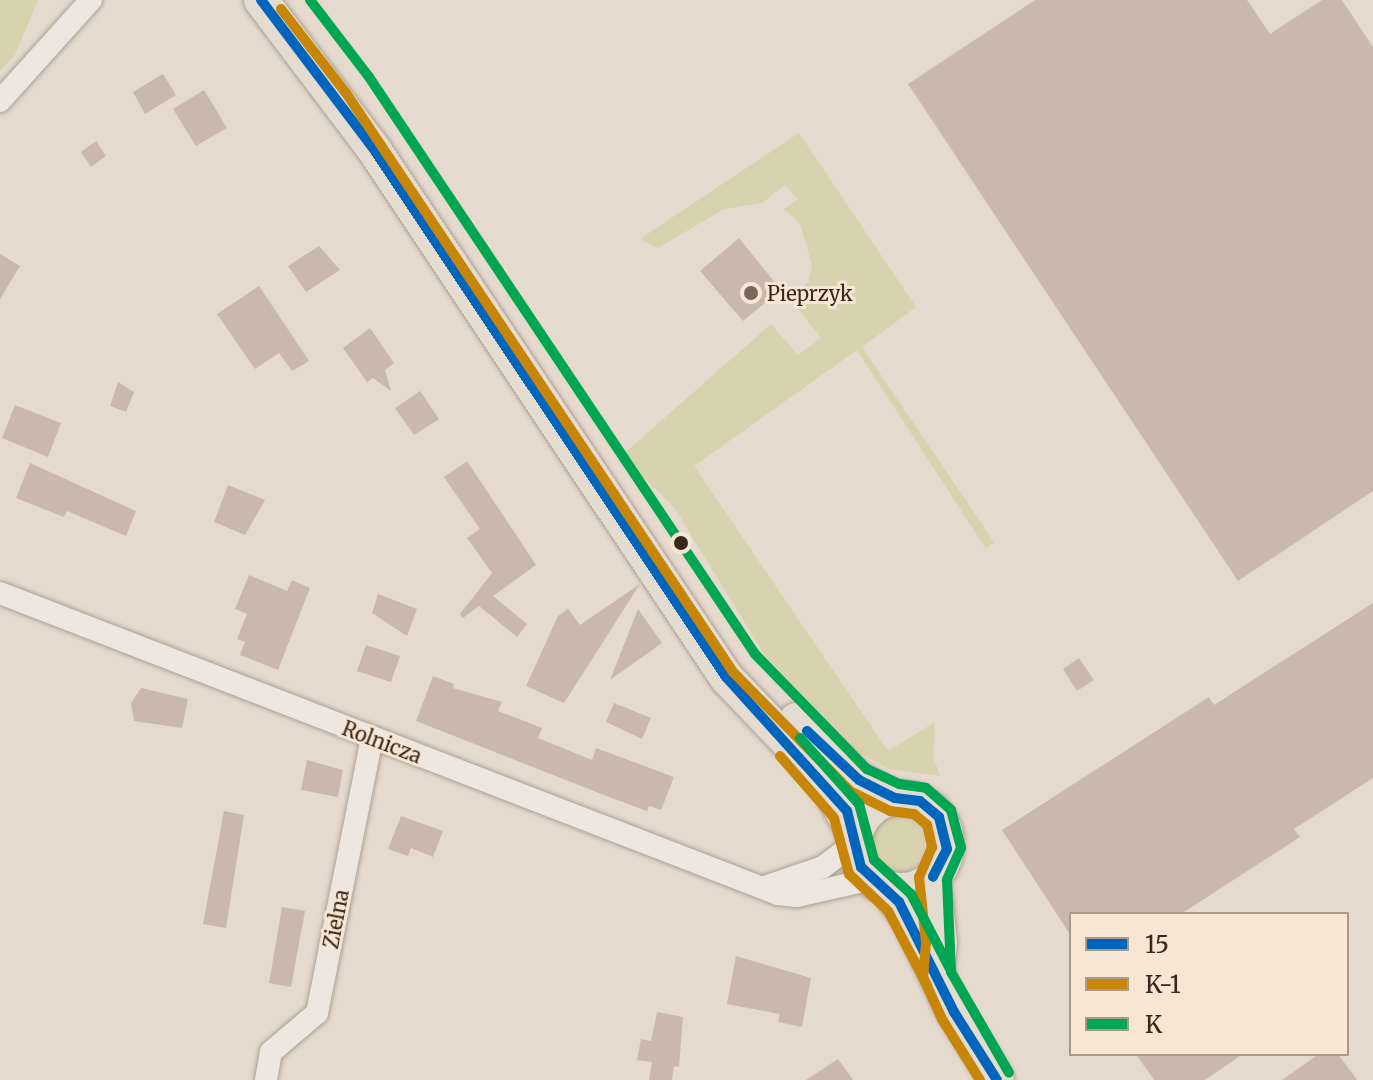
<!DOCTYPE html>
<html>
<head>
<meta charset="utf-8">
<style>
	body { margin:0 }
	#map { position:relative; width:1373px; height:1080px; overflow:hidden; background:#e5dacd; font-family:Merriweather,serif }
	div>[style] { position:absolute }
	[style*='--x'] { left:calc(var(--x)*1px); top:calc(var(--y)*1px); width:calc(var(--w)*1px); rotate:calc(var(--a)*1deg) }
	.green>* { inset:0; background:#d8d2af }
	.round { border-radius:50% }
	.building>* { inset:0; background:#cab8ae }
	.roads { filter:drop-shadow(0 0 2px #aba096) drop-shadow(0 0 2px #aba096) }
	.street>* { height:22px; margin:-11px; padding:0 11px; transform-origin:11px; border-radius:11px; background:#eee7df }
	.primary>* { height:34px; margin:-17px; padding:0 17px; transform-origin:17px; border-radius:17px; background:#e5dcd1 }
	.primary>.ring { margin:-17px; padding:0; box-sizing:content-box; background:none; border:34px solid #e5dcd1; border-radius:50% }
	.bus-1>* { height:10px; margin:-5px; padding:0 5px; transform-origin:5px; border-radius:5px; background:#0065bd }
	.bus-2>* { height:10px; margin:-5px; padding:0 5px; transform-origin:5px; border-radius:5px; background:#c88608 }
	.bus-3>* { height:10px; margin:-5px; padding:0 5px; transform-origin:5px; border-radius:5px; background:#00a651 }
	.dots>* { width:22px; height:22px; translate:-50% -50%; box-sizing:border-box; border:4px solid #f7e6d3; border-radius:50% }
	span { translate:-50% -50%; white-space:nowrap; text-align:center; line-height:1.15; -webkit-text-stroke:6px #f7e6d3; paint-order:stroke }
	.poi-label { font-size:20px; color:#3a271e }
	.left { translate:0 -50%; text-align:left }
	.street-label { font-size:20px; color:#3a271e }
	.legend { position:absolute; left:1069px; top:912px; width:280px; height:144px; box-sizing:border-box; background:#f7e6d3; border:2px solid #ab9a8b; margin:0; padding:10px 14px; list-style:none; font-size:24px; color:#3a271e }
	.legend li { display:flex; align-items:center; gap:16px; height:40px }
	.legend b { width:40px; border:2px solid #ab9a8b }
</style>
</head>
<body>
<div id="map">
	<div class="green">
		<div style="clip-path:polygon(0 0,38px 0,15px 55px,0 71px)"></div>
		<div style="clip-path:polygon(799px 133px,916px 307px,862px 347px,994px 542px,986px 549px,857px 350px,694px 466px,888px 751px,935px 722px,933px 756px,940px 776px,889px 769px,854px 750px,765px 656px,674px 507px,621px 456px,771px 324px,798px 355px,821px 338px,792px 301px,809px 281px,812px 265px,800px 224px,784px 209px,798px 199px,785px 185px,762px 203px,724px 209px,658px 248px,640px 239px)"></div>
		<div class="round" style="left:867px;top:815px;width:58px;height:58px"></div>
	</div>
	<div class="building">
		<div style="clip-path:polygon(1035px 0,1247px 0,1270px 34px,1322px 0,1342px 0,1373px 47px,1373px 491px,1238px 581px,908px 84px)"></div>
		<div style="clip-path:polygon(163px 74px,176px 95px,145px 114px,133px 92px)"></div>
		<div style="clip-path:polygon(204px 90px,227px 128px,196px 146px,173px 109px)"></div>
		<div style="clip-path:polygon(96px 141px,106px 156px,91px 167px,81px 152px)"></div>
		<div style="clip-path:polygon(739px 238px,781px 290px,743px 321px,700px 271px)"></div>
		<div style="clip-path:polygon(319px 246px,340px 270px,306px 292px,288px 266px)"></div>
		<div style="clip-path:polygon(0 254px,20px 266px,0 299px)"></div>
		<div style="clip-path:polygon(259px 286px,309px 361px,292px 371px,279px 353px,255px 369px,217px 314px)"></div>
		<div style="clip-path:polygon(370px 328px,394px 363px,385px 370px,391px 391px,373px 378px,367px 382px,343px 348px)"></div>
		<div style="clip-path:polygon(118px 382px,134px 392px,126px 412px,110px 406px)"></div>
		<div style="clip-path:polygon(420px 391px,439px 419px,414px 435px,395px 408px)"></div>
		<div style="clip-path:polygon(15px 405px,61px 423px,48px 457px,2px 438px)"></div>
		<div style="clip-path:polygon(467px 461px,536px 565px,493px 596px,527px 624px,517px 637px,479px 606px,463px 618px,460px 614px,492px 573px,467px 538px,480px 529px,444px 477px)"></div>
		<div style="clip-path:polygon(30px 463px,136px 511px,126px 536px,67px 511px,64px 517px,16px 498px)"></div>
		<div style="clip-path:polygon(228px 485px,265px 500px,245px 535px,214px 522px)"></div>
		<div style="clip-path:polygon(249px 575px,287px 591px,292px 580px,310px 588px,278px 670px,240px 655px,245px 642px,237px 639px,247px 614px,235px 609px)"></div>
		<div style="clip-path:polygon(640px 584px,564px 703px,526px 686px,558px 616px,568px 609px,580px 625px)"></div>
		<div style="clip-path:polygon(378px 594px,417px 609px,407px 636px,372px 613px)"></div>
		<div style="clip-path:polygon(1373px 603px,1373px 778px,1294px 829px,1300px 837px,1181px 914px,1071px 914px,1071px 936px,1002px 830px,1209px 697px,1214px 705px)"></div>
		<div style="clip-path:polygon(638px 609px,662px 643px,610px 680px)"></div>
		<div style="clip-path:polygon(366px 645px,400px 656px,391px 682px,357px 671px)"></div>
		<div style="clip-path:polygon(1079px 658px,1094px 680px,1077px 691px,1063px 669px)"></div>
		<div style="clip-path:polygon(433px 676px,454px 684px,453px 688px,502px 702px,498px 711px,542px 728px,538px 738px,592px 760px,596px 748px,674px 777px,661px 810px,649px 806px,647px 811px,609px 797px,416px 721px)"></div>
		<div style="clip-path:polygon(141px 688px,188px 699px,182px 728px,134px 721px,131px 703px)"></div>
		<div style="clip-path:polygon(614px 703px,651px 718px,642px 739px,606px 722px)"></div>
		<div style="clip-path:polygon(307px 760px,343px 770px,338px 797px,301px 790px)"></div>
		<div style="clip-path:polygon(224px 811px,244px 815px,226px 928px,203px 924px)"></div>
		<div style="clip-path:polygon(401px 816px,443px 831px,433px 857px,411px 848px,408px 856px,388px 849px)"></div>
		<div style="clip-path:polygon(282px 907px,305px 911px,291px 987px,269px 983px)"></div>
		<div style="clip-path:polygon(736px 956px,811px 978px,802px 1027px,778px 1022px,780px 1014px,727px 1004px)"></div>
		<div style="clip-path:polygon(657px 1012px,683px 1017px,679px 1067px,674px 1066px,672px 1080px,649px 1080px,652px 1062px,637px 1060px,641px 1039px,651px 1041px)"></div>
		<div style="clip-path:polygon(1136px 1054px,1243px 1054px,1205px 1080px,1154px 1080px)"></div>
		<div style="clip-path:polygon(1319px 1054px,1338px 1054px,1357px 1080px,1282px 1080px)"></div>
		<div style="clip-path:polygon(838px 1059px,853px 1080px,806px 1080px)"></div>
	</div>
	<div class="roads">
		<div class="street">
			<div style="--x:0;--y:101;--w:136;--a:-48"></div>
			<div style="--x:0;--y:593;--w:834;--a:21.15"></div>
			<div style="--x:778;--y:894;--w:19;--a:6"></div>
			<div style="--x:797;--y:896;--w:77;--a:-12.8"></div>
			<div style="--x:765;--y:887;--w:61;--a:-19"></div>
			<div style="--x:823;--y:867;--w:40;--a:-37"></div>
			<div style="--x:266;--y:1080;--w:28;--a:-80"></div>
			<div style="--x:271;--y:1052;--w:60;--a:-40.3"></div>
			<div style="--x:317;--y:1013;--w:280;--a:-78.7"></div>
		</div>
		<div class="primary">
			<div style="--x:261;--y:0;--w:189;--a:52.9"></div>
			<div style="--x:375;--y:151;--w:632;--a:56.28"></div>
			<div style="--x:726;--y:677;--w:145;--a:46.4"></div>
			<div style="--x:826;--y:782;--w:60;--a:61.3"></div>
			<div style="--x:796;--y:720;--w:87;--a:43.6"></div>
			<div style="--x:859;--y:780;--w:40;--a:26.6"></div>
			<div class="ring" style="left:855px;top:798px;width:58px;height:58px"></div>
			<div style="--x:933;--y:877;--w:66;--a:83.9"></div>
			<div style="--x:940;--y:943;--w:29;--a:96"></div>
			<div style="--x:886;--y:887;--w:37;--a:54"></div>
			<div style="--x:908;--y:917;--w:106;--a:64.2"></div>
			<div style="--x:954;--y:1012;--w:80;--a:57.7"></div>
		</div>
	</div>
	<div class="bus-1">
		<div style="--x:261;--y:0;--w:189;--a:52.9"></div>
		<div style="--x:375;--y:151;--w:632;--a:56.28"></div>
		<div style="--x:726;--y:677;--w:181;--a:47.9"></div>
		<div style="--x:847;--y:811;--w:58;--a:76"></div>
		<div style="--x:861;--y:867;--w:52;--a:42.6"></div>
		<div style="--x:899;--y:902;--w:123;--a:63.4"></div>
		<div style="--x:954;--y:1012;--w:80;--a:57.7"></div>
		<div style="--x:807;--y:731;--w:71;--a:43.3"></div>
		<div style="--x:859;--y:780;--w:40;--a:26.6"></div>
		<div style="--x:895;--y:798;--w:25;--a:7"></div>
		<div style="--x:920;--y:801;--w:25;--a:40"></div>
		<div style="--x:939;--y:817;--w:33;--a:76"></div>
		<div style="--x:947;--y:849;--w:31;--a:117"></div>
	</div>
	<div class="bus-2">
		<div style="--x:281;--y:9;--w:106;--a:52.3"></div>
		<div style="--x:346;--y:93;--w:696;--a:56.24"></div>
		<div style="--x:733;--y:672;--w:167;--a:45.5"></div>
		<div style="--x:850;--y:791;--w:45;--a:26.6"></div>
		<div style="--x:890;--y:811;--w:24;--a:7"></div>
		<div style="--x:914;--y:814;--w:17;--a:40"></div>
		<div style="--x:927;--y:825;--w:23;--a:77"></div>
		<div style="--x:932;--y:847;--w:33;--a:113"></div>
		<div style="--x:919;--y:877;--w:66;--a:83.9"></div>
		<div style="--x:926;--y:943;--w:34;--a:95"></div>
		<div style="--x:923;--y:977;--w:46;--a:65.7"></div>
		<div style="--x:942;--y:1019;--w:72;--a:58.1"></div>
		<div style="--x:780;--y:756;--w:82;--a:48.9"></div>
		<div style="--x:834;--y:818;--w:58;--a:75"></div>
		<div style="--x:849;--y:874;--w:54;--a:43.5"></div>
		<div style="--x:888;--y:911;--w:84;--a:62.2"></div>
	</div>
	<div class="bus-3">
		<div style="--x:310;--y:0;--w:97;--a:52.5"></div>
		<div style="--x:369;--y:77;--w:694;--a:56.22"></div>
		<div style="--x:755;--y:654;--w:161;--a:45.8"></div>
		<div style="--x:867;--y:769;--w:35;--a:25"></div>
		<div style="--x:899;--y:784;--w:27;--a:8"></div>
		<div style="--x:926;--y:788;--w:33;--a:41"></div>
		<div style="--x:951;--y:810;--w:39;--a:75"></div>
		<div style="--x:961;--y:848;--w:35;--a:114"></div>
		<div style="--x:947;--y:880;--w:92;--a:87.5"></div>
		<div style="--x:951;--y:972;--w:116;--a:60.1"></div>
		<div style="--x:800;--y:738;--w:89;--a:48.2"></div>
		<div style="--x:859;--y:804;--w:58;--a:75"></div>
		<div style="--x:874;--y:860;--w:50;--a:42.6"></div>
		<div style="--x:911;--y:894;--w:87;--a:62.5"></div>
	</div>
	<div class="dots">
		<div style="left:751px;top:293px;background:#76665b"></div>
		<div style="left:681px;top:543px;background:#3a271e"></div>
	</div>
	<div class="poi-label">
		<span class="left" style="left:767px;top:293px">Pieprzyk</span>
	</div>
	<div class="street-label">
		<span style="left:382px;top:742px;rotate:21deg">Rolnicza</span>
		<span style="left:336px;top:919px;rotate:-79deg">Zielna</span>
	</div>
	<ul class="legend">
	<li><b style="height:10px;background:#0065bd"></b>15</li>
	<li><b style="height:10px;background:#c88608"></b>K-1</li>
	<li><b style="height:10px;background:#00a651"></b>K</li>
	</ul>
</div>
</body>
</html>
